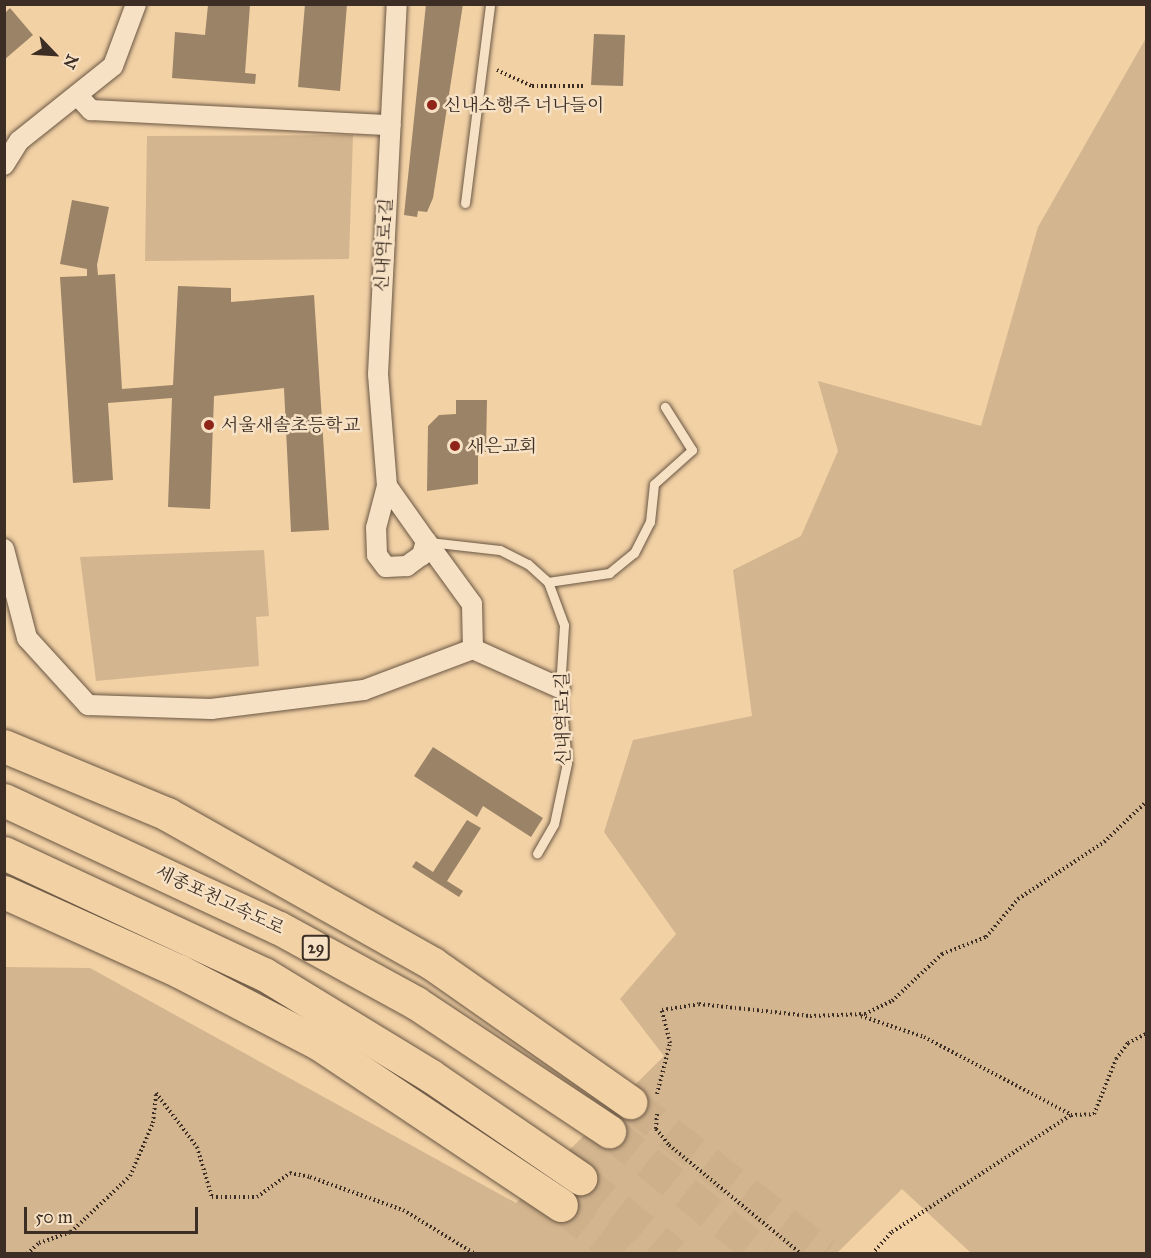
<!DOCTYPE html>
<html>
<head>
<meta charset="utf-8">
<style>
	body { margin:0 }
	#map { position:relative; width:1151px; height:1258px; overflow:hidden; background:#f2d1a5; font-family:"IM FELL Great Primer","Noto Serif KR",serif }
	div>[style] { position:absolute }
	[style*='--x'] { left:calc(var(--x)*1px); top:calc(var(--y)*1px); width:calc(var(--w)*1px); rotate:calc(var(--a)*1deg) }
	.green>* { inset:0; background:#d3b58f }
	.building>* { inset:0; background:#9b8367 }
	.highway-tunnel>* { height:33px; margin-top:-16.5px; transform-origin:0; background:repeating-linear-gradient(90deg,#ceb08b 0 33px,transparent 0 49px) }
	.path>* { height:4px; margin-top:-2px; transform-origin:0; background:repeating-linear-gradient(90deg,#3c2e24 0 1.5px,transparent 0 4.5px) }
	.roads { filter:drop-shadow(0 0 2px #6a5744) drop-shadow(0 0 2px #6a5744) }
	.lane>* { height:9px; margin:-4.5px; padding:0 4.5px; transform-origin:4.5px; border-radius:4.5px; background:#f7e1c4 }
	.street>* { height:20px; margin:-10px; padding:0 10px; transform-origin:10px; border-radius:10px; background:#f7e1c4 }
	.highway>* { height:33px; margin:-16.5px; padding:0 16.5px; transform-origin:16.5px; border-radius:16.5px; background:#f2d1a5 }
	.dots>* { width:16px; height:16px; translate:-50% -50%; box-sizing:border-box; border:3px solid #f7e1c4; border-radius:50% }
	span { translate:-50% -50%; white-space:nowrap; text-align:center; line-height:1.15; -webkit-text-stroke:5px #f7e1c4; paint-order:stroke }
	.shield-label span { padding:2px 4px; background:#f7e1c4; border:2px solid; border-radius:4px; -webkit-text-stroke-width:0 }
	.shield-label { font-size:16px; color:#3c2e24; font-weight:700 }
	.poi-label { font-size:18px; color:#3c2e24 }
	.left { translate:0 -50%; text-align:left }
	.street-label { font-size:18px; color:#3c2e24 }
	.frame { position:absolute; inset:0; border:6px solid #3c2e24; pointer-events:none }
	.north { position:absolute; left:24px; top:24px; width:60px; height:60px; -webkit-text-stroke:4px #f7e1c4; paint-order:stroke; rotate:115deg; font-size:16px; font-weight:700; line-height:24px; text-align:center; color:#3c2e24 }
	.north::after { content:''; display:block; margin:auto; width:21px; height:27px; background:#3c2e24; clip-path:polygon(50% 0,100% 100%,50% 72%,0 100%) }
	.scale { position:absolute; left:24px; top:1207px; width:174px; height:27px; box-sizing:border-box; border:3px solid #3c2e24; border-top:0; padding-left:8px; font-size:18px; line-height:21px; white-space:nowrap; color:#3c2e24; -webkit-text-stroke:4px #f7e1c4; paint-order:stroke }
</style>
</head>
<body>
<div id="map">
	<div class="green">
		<div style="clip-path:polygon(1146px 38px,1146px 1253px,971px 1253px,902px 1189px,837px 1253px,5px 1254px,5px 967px,90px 968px,516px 1203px,664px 1056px,620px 999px,676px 934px,604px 832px,633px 740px,752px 716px,733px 570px,801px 536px,838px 451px,818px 381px,981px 426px,1038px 227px)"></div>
		<div style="clip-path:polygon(353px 135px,349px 259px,145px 261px,147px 136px)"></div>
		<div style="clip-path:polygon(264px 550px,269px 616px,256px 617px,259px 666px,96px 681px,80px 557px)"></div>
	</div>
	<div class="building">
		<div style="clip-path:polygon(305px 4px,347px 4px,340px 91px,298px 87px)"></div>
		<div style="clip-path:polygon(426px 4px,463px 4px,433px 198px,427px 212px,418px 211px,417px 217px,404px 215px)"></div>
		<div style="clip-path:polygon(208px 5px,250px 5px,245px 73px,256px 74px,255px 84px,172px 78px,175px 32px,205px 35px)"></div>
		<div style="clip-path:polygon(10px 8px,33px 35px,4px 60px,4px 14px)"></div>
		<div style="clip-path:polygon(594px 34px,625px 35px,623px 86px,591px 85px)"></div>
		<div style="clip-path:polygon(72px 200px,109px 207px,97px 265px,98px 275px,115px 274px,122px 389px,173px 385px,178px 286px,231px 288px,231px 302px,314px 295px,329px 530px,291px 532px,284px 388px,214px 396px,210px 509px,168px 507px,172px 398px,108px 403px,113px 480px,73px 483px,60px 277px,87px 276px,87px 269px,60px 264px)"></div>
		<div style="clip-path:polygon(456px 400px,487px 400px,486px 452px,478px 452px,478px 484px,427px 491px,428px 426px,439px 415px,456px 414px)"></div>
		<div style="clip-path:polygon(433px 747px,543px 818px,531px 837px,483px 806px,477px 817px,414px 776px)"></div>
		<div style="clip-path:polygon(467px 820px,481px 828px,447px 881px,463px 891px,459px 897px,412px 867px,416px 861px,433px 872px)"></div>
	</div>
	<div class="highway-tunnel">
		<div style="--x:630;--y:1102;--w:247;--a:37.9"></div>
		<div style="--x:609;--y:1131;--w:197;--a:38.6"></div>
		<div style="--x:580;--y:1178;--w:121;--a:39"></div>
		<div style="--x:561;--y:1205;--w:78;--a:38.8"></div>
	</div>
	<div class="path">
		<div style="--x:497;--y:70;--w:38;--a:25"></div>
		<div style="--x:532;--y:86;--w:53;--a:0"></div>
		<div style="--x:861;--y:1016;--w:66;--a:18.4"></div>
		<div style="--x:924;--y:1037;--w:165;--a:27.8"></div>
		<div style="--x:657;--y:1094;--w:53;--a:-75.7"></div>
		<div style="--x:670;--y:1043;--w:34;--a:-104"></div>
		<div style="--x:662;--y:1010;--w:37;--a:-9"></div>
		<div style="--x:699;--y:1004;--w:112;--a:6.2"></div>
		<div style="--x:810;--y:1016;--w:55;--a:-2.1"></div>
		<div style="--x:865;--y:1014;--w:30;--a:-26"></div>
		<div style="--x:892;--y:1001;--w:69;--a:-43.2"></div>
		<div style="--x:942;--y:954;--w:47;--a:-21.1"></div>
		<div style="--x:986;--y:937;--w:50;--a:-49.9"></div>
		<div style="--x:1018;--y:899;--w:103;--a:-33.5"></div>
		<div style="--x:1104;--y:842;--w:58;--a:-43.6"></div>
		<div style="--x:657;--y:1114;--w:15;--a:94"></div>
		<div style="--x:656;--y:1129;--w:21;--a:51"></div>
		<div style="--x:669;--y:1145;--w:171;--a:39.5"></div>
		<div style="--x:27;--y:1254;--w:16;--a:-43"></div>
		<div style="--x:39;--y:1243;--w:34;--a:-19"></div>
		<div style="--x:71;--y:1232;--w:81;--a:-43.5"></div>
		<div style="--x:130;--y:1176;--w:58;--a:-66.5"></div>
		<div style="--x:153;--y:1123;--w:30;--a:-84"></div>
		<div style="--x:156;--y:1093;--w:68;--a:52.8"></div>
		<div style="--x:197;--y:1147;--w:52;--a:73.3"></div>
		<div style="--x:212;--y:1197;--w:45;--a:0"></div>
		<div style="--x:257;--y:1197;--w:41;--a:-36"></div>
		<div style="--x:290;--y:1173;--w:20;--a:11"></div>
		<div style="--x:310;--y:1177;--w:99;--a:19.5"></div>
		<div style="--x:403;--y:1210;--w:84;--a:31.4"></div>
		<div style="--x:872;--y:1254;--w:30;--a:-48"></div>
		<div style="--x:892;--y:1232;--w:214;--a:-33.2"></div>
		<div style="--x:1071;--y:1115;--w:23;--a:-2"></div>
		<div style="--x:1094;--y:1114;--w:59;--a:-68.2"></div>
		<div style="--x:1116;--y:1059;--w:20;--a:-53"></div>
		<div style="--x:1128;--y:1043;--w:20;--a:-27"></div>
	</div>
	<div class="roads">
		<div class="lane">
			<div style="--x:465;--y:203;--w:201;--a:-82.8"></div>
			<div style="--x:429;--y:542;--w:71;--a:6.4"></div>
			<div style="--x:500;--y:550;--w:31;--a:27"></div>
			<div style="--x:528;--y:564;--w:27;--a:42"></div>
			<div style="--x:548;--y:582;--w:46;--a:69.6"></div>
			<div style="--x:564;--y:625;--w:63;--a:93.6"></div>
			<div style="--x:560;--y:688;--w:75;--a:84.7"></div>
			<div style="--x:567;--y:763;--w:62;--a:102"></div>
			<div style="--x:554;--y:824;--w:34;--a:120"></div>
			<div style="--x:548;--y:582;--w:62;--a:-8.4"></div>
			<div style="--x:609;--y:573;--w:32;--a:-39"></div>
			<div style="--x:634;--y:553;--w:35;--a:-63"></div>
			<div style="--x:650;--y:522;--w:38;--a:-84"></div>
			<div style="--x:654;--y:484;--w:51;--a:-41.8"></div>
			<div style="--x:692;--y:450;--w:51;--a:-122.1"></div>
		</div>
		<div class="street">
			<div style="--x:77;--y:95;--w:21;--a:47"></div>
			<div style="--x:91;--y:110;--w:300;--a:2.9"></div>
			<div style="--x:4;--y:165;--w:28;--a:-58"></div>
			<div style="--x:19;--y:141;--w:120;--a:-38.6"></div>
			<div style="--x:113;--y:66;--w:66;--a:-69.6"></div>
			<div style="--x:387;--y:486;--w:67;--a:54.7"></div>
			<div style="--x:426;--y:541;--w:15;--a:106"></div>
			<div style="--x:422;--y:555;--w:19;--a:144"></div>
			<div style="--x:407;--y:566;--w:21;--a:177"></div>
			<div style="--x:386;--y:567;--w:15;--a:-127"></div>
			<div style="--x:377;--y:555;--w:27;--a:-92"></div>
			<div style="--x:376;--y:528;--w:43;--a:-75.3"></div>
			<div style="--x:387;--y:486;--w:112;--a:-94.6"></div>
			<div style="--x:378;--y:374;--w:370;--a:-87.1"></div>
			<div style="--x:4;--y:549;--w:92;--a:75.5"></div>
			<div style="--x:27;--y:638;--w:91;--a:47.7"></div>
			<div style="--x:88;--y:705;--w:123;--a:1.9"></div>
			<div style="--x:211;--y:709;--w:154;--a:-7.1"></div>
			<div style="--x:364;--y:690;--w:116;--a:-20.6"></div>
			<div style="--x:473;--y:649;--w:45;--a:-91.3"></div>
			<div style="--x:472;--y:604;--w:78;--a:-126.1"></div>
			<div style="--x:473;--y:649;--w:95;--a:24.1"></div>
		</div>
		<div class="highway">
			<div style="--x:4;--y:746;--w:177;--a:22.6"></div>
			<div style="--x:167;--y:814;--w:305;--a:29.4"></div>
			<div style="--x:433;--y:964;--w:241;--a:35"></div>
			<div style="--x:4;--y:800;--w:303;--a:25"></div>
			<div style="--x:279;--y:928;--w:156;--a:28.7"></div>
			<div style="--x:416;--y:1003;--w:232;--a:33.6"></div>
			<div style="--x:4;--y:853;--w:287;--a:25"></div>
			<div style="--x:264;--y:974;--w:196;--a:31.4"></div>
			<div style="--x:431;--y:1076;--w:181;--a:34.4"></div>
			<div style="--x:4;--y:892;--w:192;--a:24.3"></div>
			<div style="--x:179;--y:971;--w:157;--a:27.4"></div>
			<div style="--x:318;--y:1043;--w:292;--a:33.7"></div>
		</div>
	</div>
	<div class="dots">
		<div style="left:432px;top:105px;background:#8f2418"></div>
		<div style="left:209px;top:425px;background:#8f2418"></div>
		<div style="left:455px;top:446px;background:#8f2418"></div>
	</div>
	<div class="shield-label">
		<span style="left:316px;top:948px">29</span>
	</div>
	<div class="poi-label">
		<span class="left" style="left:444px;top:105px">신내소행주 너나들이</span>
		<span class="left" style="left:221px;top:425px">서울새솔초등학교</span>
		<span class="left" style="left:467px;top:446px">새은교회</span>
	</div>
	<div class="street-label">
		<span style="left:384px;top:245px;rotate:-87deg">신내역로1길</span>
		<span style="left:563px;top:719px;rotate:-91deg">신내역로1길</span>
		<span style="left:220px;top:900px;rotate:25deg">세종포천고속도로</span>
	</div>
	<div class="frame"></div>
	<div class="north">N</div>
	<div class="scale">50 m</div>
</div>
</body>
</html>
